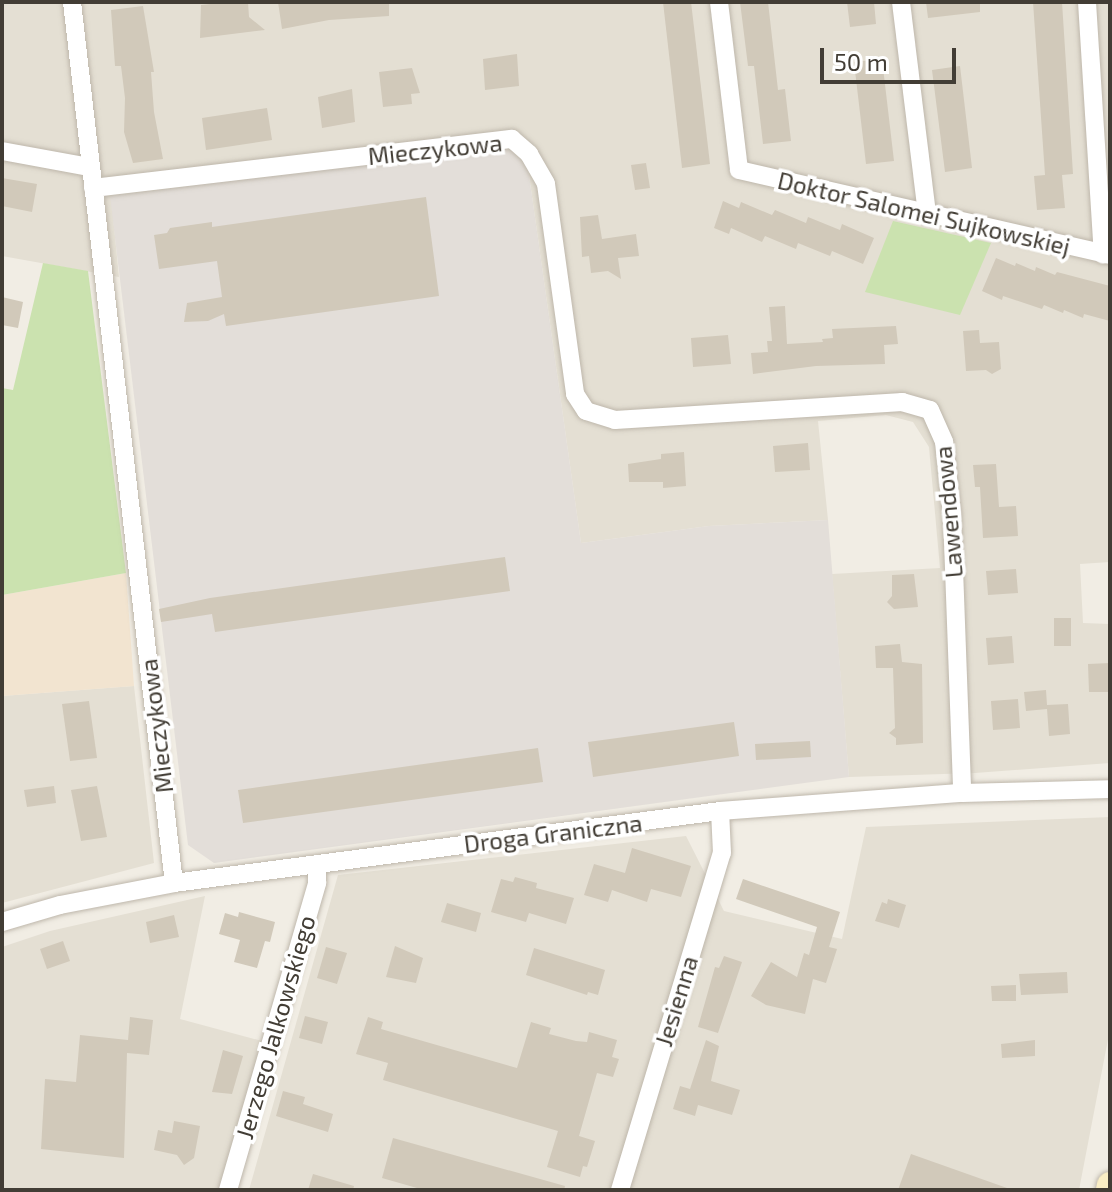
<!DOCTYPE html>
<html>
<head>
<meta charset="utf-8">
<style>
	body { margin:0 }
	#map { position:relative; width:1112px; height:1192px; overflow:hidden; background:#f1ede4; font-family:"Exo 2",sans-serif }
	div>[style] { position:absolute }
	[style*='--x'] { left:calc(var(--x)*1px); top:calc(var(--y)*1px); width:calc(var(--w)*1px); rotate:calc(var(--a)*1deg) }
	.residential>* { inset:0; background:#e4dfd3 }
	.commercial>* { inset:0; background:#f2e4d0 }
	.industrial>* { inset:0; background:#e3ded9 }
	.green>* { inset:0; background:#cbe2af }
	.building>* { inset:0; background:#d1c9ba }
	.roads { filter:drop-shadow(0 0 2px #beb7ab) drop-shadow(0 0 2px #beb7ab) }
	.street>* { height:18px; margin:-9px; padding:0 9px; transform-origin:9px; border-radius:9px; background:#fff }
	.secondary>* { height:26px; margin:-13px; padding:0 13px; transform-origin:13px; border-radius:13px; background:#faeec5 }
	span { translate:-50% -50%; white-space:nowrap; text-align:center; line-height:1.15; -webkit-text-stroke:7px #fff; paint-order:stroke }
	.street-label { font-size:24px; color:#423d35 }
	.frame { position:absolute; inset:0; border:4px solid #423d35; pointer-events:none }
	.scale { position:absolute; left:820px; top:48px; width:136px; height:36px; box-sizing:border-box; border:4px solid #423d35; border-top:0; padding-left:10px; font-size:24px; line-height:28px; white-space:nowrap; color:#423d35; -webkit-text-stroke:6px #fff; paint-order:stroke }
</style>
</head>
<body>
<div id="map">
	<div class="residential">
		<div style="clip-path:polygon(2px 2px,1110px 2px,1110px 562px,1080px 564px,1083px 623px,1110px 624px,1110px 763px,975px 773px,849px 777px,832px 574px,940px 568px,929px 447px,913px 422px,886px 415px,818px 421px,828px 520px,709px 526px,581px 543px,528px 168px,111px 196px,119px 277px,2px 256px)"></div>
		<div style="clip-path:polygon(134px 686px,154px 863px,2px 903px,2px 696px)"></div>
		<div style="clip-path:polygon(1110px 817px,1110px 1029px,1079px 1190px,249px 1190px,338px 875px,686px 836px,724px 911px,842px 939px,866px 827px)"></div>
		<div style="clip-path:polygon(205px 896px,180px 1019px,262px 1041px,220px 1190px,2px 1190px,2px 947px,50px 931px)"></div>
	</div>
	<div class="commercial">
		<div style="clip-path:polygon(126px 573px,134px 686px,2px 696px,2px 595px)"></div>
	</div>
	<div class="industrial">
		<div style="clip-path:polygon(510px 145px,528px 168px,581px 543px,709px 526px,828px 520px,849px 777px,214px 863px,188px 845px,110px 196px)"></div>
	</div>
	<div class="green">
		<div style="clip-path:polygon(893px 221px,991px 243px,960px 315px,865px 292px)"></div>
		<div style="clip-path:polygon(43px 263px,88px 271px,126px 573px,2px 595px,2px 388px,13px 390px)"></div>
	</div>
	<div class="building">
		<div style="clip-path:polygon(228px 2px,248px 2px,249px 17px,265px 30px,200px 38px,201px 5px)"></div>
		<div style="clip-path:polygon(278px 2px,389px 2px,389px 16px,329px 20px,282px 29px)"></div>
		<div style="clip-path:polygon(663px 2px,691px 2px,710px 164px,682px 168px)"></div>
		<div style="clip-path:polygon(740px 2px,768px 2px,778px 90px,785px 89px,791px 141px,763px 144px,754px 66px,748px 66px)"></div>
		<div style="clip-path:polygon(847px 2px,874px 2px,876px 24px,850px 27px)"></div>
		<div style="clip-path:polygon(926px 2px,980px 2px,980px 12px,928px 18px)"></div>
		<div style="clip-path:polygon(1033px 2px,1062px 2px,1073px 174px,1062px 175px,1065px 208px,1037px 210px,1034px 176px,1045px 175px)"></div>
		<div style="clip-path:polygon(143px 6px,154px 72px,151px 72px,154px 112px,163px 159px,133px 163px,124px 132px,125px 98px,121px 66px,115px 66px,111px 10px)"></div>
		<div style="clip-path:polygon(517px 54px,519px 86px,485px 90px,483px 59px)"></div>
		<div style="clip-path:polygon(882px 59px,894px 161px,866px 164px,854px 62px)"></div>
		<div style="clip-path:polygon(960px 66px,972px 168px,945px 172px,932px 70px)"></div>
		<div style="clip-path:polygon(412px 68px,420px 93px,411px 94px,412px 104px,383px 107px,379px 72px)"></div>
		<div style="clip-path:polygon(352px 89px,355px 122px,322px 128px,318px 97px)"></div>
		<div style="clip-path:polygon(267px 108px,272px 140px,206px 150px,202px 118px)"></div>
		<div style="clip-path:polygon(646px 163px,650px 188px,635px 190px,631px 165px)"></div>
		<div style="clip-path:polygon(2px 178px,37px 184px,32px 212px,2px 206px)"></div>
		<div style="clip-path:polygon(426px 197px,439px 296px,226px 326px,224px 314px,208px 321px,184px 322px,187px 303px,222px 297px,217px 261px,159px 269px,154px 235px,167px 233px,170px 228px,212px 222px,212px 227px)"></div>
		<div style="clip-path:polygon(723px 201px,739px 208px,741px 202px,772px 215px,775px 210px,806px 223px,808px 217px,840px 230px,842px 224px,874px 238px,863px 264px,832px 251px,830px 256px,798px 243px,796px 249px,765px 236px,762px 242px,731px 228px,729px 234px,714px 228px)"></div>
		<div style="clip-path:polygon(598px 215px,602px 239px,636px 234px,639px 256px,618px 258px,621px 279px,608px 271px,591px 273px,589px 256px,582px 257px,580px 217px)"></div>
		<div style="clip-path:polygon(996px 258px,1015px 266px,1016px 263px,1035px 271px,1036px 267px,1055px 275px,1057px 272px,1110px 286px,1110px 321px,1084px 314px,1083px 318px,1064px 310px,1063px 313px,1044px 305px,1042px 309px,1003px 296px,1002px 300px,982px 291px)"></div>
		<div style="clip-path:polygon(2px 297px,23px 302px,18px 328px,2px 325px)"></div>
		<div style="clip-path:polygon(785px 306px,787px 344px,823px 342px,822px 339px,833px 338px,832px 329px,896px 326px,898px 344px,884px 345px,885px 364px,816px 366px,753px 374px,751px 353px,768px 352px,767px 341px,772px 341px,769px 307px)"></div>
		<div style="clip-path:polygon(979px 330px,980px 343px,999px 342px,1001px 369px,992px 374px,986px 370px,966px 371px,963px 331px)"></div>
		<div style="clip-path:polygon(728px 335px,731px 364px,693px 367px,691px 338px)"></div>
		<div style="clip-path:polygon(808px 443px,810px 470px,775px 472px,773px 446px)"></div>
		<div style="clip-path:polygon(684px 452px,686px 486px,663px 488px,663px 482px,629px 482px,628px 464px,661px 459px,661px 454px)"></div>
		<div style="clip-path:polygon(996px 464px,999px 507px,1016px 506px,1018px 536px,983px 538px,980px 487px,975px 487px,973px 465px)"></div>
		<div style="clip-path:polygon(505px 557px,510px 591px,215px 632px,212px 614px,161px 622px,159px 609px,210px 598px)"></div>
		<div style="clip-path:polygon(1016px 569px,1018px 593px,988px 595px,986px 571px)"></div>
		<div style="clip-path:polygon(914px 574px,918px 607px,894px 609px,887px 602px,892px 596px,892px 575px)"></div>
		<div style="clip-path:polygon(1054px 618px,1071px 618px,1071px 646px,1054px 646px)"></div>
		<div style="clip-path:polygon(1012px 636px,1014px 663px,988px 665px,986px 638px)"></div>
		<div style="clip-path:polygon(900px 644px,902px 662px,922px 664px,923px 743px,896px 745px,896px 738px,889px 733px,895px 728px,893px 668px,876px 668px,875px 646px)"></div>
		<div style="clip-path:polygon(1110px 663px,1110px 692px,1089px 692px,1088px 664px)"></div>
		<div style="clip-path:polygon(1046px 690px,1047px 705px,1068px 704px,1070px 734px,1049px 736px,1047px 709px,1026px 711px,1024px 692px)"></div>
		<div style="clip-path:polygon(1018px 699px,1020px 728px,993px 730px,991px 701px)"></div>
		<div style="clip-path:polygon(89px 701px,97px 758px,70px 761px,62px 704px)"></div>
		<div style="clip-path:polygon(734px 722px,739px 756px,593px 777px,588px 742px)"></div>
		<div style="clip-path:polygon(810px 741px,811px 757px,756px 760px,755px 744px)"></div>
		<div style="clip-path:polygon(538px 748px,543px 782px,243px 823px,238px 790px)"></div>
		<div style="clip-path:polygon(54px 786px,56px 803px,27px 807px,24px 790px)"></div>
		<div style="clip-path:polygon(97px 786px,107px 837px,81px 841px,71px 790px)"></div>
		<div style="clip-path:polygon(632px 848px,691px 866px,681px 897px,651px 889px,647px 902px,612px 890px,608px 902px,584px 895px,594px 864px,625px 873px)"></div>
		<div style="clip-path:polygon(515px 877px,537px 883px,536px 888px,574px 898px,566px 924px,529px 913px,526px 922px,491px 912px,501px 879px,513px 882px)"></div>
		<div style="clip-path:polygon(743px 879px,840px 912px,829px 947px,837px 949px,826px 983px,813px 979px,805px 1014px,766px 1005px,751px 996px,771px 962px,797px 977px,804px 953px,809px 955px,817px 927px,736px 899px)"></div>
		<div style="clip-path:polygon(888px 899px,906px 905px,899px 928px,875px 921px,882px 902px,887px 904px)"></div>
		<div style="clip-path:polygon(447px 903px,481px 913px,476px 932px,441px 922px)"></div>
		<div style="clip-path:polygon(239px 912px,275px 922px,270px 942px,265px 941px,257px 968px,234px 962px,240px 940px,219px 934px,225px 913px,238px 917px)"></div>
		<div style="clip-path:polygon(174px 915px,179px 937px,150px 943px,146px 922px)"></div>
		<div style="clip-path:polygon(63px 941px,70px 961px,47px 969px,40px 949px)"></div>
		<div style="clip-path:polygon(395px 946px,423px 958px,416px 983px,386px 977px)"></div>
		<div style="clip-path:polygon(326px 947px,347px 953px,337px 984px,317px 978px)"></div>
		<div style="clip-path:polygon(534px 948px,605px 970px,598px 995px,588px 992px,587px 995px,526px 975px)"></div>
		<div style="clip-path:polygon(724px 956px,742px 962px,718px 1033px,698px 1027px,715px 967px,719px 968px)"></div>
		<div style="clip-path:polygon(1067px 972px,1068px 993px,1021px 995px,1019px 974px)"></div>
		<div style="clip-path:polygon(1016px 985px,1016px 1001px,992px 1001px,991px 986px)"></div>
		<div style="clip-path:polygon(305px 1016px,328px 1022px,322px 1044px,299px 1038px)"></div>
		<div style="clip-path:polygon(130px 1017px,153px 1020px,149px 1055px,127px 1053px,124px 1158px,41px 1149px,45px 1079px,76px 1082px,80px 1035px,128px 1040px)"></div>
		<div style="clip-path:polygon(368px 1017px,383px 1022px,381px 1029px,517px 1068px,531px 1022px,551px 1028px,549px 1034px,576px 1041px,587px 1042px,589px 1032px,617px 1040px,612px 1057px,619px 1059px,613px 1077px,597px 1073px,579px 1136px,595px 1141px,587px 1167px,583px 1166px,580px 1177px,547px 1167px,558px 1131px,383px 1080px,388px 1063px,356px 1054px)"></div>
		<div style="clip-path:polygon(706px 1040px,719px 1046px,711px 1081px,740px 1090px,732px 1115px,698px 1105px,695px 1116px,673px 1109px,680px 1086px,690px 1089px)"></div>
		<div style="clip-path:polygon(1035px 1040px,1035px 1056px,1002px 1058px,1001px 1044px)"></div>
		<div style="clip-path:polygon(223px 1050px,243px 1056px,232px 1094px,212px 1092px)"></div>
		<div style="clip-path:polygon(283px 1091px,305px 1097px,303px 1104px,333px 1114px,328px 1132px,276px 1116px)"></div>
		<div style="clip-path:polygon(174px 1121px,200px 1126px,194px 1158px,184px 1165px,177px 1155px,154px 1150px,158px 1130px,172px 1133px)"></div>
		<div style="clip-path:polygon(393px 1138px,565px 1186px,564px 1190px,424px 1190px,382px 1178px)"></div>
		<div style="clip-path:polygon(911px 1154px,1007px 1188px,1006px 1190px,898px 1190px)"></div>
		<div style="clip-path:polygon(313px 1174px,354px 1186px,353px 1190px,308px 1190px)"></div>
	</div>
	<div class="roads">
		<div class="street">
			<div style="--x:72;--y:2;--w:887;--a:83.4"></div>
			<div style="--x:719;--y:2;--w:169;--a:83.2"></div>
			<div style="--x:739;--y:170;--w:381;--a:12.9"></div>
			<div style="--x:901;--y:2;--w:214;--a:83"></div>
			<div style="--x:1087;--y:2;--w:253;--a:86.4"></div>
			<div style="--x:2;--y:151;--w:88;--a:10.4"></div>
			<div style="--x:93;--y:188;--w:422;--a:-6.7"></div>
			<div style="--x:512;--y:139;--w:23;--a:41"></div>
			<div style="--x:529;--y:154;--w:34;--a:60"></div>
			<div style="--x:546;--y:184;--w:212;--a:82.1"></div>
			<div style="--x:575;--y:394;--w:20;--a:57"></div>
			<div style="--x:586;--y:411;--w:30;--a:17"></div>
			<div style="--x:615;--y:420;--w:288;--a:-3.6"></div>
			<div style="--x:902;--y:402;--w:29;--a:16"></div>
			<div style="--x:930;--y:410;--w:35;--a:66"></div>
			<div style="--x:944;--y:442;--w:72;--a:83.7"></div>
			<div style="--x:952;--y:514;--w:279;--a:87.9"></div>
			<div style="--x:2;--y:922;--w:60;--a:-16.3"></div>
			<div style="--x:60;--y:905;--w:116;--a:-10.9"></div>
			<div style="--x:174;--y:883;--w:551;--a:-7.51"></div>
			<div style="--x:720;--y:811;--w:243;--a:-4.3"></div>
			<div style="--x:962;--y:793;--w:148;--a:-1.5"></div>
			<div style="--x:228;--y:1190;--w:320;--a:-73.8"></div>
			<div style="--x:317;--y:883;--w:19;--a:-90"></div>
			<div style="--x:620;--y:1190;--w:352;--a:-73.2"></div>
			<div style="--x:722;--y:853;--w:42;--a:-92.7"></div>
		</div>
		<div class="secondary">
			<div style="--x:1109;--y:1190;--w:5;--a:-79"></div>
		</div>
	</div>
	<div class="street-label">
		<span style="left:435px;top:149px;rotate:-6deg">Mieczykowa</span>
		<span style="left:924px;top:213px;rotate:13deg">Doktor Salomei Sujkowskiej</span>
		<span style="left:948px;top:512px;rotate:-95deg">Lawendowa</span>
		<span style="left:156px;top:726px;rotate:-97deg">Mieczykowa</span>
		<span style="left:553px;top:833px;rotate:-7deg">Droga Graniczna</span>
		<span style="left:676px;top:1001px;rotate:-73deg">Jesienna</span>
		<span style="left:275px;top:1027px;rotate:-74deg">Jerzego Jalkowskiego</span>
	</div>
	<div class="frame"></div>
	<div class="scale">50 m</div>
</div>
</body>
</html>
